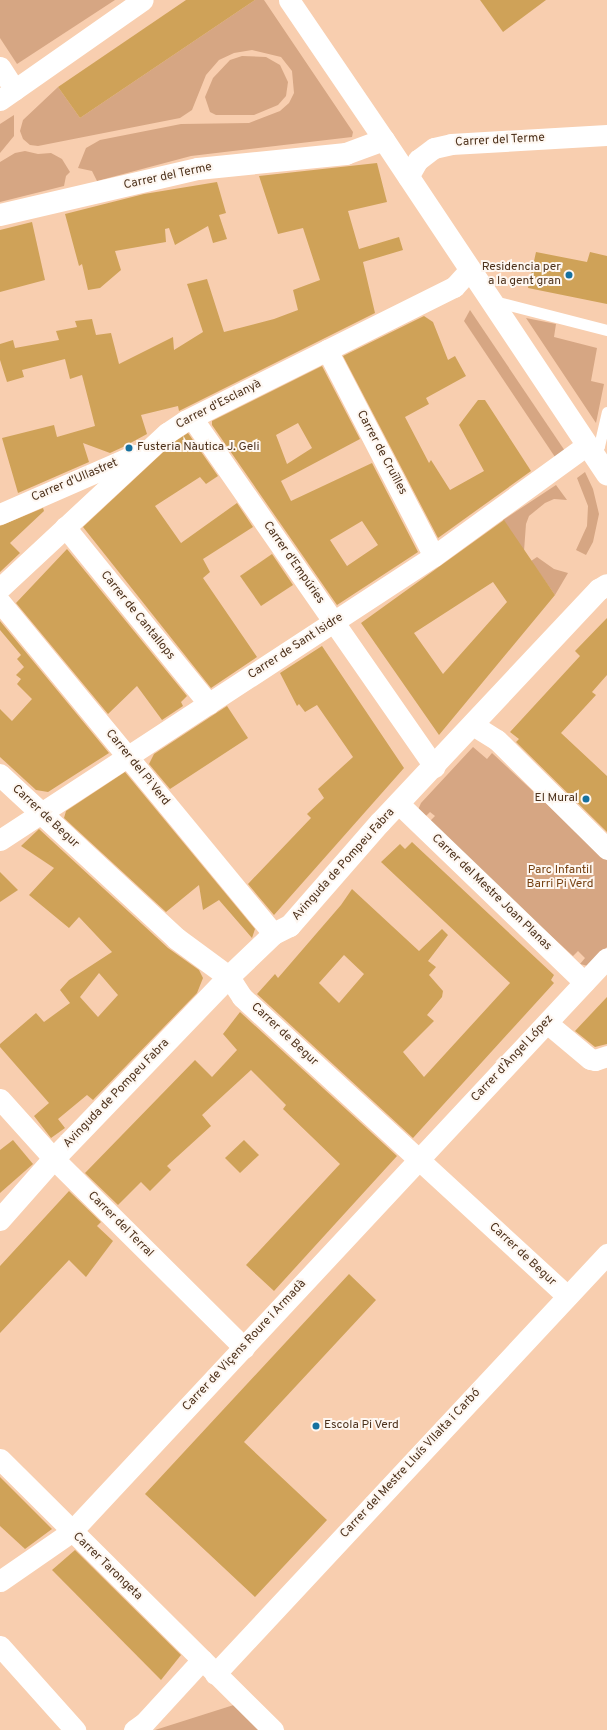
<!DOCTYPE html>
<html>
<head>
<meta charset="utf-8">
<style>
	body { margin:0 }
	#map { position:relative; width:607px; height:1730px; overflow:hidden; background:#f8ceaf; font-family:Overpass,sans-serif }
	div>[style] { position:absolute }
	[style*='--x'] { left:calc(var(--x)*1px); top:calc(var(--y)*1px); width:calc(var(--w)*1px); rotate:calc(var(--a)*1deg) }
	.green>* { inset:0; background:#d6a683 }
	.building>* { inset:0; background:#cfa258 }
	.lane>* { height:11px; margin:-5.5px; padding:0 5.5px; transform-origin:5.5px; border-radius:5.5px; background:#fff }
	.street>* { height:21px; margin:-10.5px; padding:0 10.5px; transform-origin:10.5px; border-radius:10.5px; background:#fff }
	.secondary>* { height:22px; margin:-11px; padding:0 11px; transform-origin:11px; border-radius:11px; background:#fff }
	.dots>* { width:11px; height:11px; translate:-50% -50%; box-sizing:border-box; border:2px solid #fef7f1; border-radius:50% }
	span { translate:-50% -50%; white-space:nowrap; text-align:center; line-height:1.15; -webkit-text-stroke:4px #fef7f1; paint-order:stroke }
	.street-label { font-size:12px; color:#4d321c }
	.poi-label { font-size:12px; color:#4d321c }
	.right { translate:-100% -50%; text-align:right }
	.left { translate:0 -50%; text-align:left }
	.park-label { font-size:12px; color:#764213 }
</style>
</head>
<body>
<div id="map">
	<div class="green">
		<div style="clip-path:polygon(0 0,115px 0,17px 64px,0 38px)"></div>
		<div style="clip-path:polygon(255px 0,264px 0,353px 132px,352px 137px,191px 156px,97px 181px,92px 171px,78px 168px,86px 148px,100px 140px,181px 124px,249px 123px,280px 111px,289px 103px,294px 93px,292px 71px,281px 57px,252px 50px,234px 53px,219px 60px,206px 75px,192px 110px,180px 118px,38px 146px,30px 145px,23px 139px,20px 131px,23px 120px,58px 87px,80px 118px)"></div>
		<div style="clip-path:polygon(242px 56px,266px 57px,280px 65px,288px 82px,286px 96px,278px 105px,254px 115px,216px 115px,210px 112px,205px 97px,213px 78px,230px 60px)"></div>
		<div style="clip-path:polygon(14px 115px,14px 136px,0 153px,0 124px)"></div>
		<div style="clip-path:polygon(25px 151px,38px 154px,51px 153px,62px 159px,70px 172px,66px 176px,64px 186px,0 202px,0 162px,15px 153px)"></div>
		<div style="clip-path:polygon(470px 310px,565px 451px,555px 457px,464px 321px)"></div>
		<div style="clip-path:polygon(526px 318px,556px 324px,554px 337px,597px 348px,591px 381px,604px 384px,596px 423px)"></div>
		<div style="clip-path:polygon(585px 472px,593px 489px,599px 514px,593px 542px,586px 555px,576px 550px,587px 526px,588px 506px,577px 478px)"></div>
		<div style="clip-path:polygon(556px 485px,567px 500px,554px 499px,545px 503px,529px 516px,526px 524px,524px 551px,503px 520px)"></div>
		<div style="clip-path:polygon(537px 557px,554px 569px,568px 573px,555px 595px,531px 561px)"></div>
		<div style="clip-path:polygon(473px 747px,487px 759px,492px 753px,607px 860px,607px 947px,588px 966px,580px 964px,585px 958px,578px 951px,573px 956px,428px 823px,435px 816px,430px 812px,422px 820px,417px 812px,421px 803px)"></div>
		<div style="clip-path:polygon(240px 1703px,265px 1730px,155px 1730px)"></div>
	</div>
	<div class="building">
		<div style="clip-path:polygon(186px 0,255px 0,80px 118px,58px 87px)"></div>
		<div style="clip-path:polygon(480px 0,546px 0,503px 32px)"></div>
		<div style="clip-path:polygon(377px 163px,387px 202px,348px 211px,359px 249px,399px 237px,403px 250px,363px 262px,375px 313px,179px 411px,178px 406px,141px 415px,147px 434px,123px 447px,110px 453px,83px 443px,89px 462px,18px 493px,2px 438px,54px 425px,57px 437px,95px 426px,82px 375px,70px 379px,65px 359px,22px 370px,24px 377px,7px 382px,0 360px,0 344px,13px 340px,15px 348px,59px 340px,56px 331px,77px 327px,75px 321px,92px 319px,96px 335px,111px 333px,119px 364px,173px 337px,174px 350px,203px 332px,187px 284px,207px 279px,224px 332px,274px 319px,298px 310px,293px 290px,320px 280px,303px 228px,278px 234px,259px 176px)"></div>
		<div style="clip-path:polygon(217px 182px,226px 213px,219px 215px,227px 239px,213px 243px,208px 226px,175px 245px,169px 228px,165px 229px,166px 242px,115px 251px,121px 270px,100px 288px,88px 290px,82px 264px,79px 266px,65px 214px,144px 194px)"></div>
		<div style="clip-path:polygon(32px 222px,45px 280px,0 292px,0 230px)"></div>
		<div style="clip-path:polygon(536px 252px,587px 262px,590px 252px,607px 256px,607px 304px,528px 288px)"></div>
		<div style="clip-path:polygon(424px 316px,433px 322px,448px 360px,455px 356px,466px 376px,426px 398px,429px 404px,405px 417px,429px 463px,431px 460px,450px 490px,484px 471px,459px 425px,478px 400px,485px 400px,531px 471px,438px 538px,343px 356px)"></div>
		<div style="clip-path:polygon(evenodd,322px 366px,360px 439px,281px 481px,291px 501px,372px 463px,418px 552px,337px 605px,212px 425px,212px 421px,322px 366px,298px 423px,312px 448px,287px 464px,276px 435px,298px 423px,322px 366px,362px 521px,378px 545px,347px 566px,330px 540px,362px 521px)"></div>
		<div style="clip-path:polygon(188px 433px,218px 476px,206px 484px,200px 477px,155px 506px,181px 543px,237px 503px,253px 527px,203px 559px,210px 572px,203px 578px,257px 657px,211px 688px,83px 527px,174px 442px)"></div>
		<div style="clip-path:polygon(43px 508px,44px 511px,10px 543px,20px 553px,0 572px,0 526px)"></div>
		<div style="clip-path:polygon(evenodd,504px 520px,555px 595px,439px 735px,361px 623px,504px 520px,493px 582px,507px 602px,443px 674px,414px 633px,493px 582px)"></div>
		<div style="clip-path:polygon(67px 549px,187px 696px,181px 702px,183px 706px,162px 720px,137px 686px,108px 714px,16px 603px)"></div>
		<div style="clip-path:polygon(272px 554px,293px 585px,261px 606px,240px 576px)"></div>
		<div style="clip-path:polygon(607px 618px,607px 675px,592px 692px,596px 695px,561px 733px,607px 776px,607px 832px,516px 742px,519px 739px,510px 732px,580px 656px,575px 651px)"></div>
		<div style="clip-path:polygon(0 621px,109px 753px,48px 792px,36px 790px,0 757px,0 709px,12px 721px,32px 699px,17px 684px,21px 679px,16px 675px,24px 667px,17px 659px,21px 655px,0 630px)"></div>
		<div style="clip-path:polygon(322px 646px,404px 768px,274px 915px,248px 884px,311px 818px,307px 814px,324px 798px,318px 789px,353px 757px,317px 705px,305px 712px,299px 704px,297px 706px,280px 673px)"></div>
		<div style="clip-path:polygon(227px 706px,248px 738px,170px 789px,149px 764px,154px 754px)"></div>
		<div style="clip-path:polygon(125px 772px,255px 929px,252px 938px,219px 900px,203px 910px,199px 885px,166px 912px,64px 818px,66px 811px)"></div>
		<div style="clip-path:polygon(evenodd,39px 829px,168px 948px,199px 970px,203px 978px,197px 993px,93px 1100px,87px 1095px,58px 1119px,65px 1128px,51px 1138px,34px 1116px,49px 1103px,0 1047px,0 1044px,36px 1013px,44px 1022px,70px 1003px,60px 990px,69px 980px,112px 952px,79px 917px,69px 928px,29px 895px,54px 868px,21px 846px,39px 829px,99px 973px,118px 995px,98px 1017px,80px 997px,99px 973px)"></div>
		<div style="clip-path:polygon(evenodd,412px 842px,554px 975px,551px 980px,554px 983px,413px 1138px,257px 994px,275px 974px,278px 978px,341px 905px,352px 889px,419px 951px,442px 929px,448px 935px,428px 961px,436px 967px,429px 975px,443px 991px,442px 997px,427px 1015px,434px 1021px,403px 1052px,424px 1077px,510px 983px,381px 862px,400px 844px,405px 849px,412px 842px,344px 955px,364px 974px,339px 1003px,319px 983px,344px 955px)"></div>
		<div style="clip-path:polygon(0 872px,18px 890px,0 902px)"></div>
		<div style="clip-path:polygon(607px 997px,607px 1044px,595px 1047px,575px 1031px)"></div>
		<div style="clip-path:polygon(240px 1012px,397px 1156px,274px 1291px,246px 1265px,340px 1164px,283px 1109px,286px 1105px,251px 1070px,202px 1115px,211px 1126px,167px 1166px,171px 1170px,150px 1191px,141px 1182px,118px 1205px,85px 1173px,195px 1060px,212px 1077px,237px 1050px,223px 1034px)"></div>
		<div style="clip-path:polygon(13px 1140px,33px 1164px,0 1193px,0 1150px)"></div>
		<div style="clip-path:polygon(244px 1140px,259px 1155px,240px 1173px,225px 1158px)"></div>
		<div style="clip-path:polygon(69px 1191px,101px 1222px,97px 1226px,113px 1241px,86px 1277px,69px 1260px,0 1333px,0 1266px)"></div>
		<div style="clip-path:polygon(349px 1274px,376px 1300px,244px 1442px,327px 1520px,255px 1597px,145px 1494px)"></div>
		<div style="clip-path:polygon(0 1477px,52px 1529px,25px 1549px,0 1526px)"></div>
		<div style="clip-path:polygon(75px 1550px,181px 1655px,161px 1680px,52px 1570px)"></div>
	</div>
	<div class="lane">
		<div style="--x:494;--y:301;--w:117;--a:14.4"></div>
		<div style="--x:589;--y:446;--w:8;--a:23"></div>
		<div style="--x:596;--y:449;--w:4;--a:-45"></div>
		<div style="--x:599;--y:446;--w:35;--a:-77"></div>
	</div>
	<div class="street">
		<div style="--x:289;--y:0;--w:169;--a:55.8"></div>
		<div style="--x:0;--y:67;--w:27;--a:57"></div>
		<div style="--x:0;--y:100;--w:174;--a:-35"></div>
		<div style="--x:408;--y:177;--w:20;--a:-60"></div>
		<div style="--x:418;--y:160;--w:20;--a:-37"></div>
		<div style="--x:434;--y:148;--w:17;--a:-13"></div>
		<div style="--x:451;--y:144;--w:156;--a:-3.3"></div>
		<div style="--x:327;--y:350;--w:232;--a:62.6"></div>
		<div style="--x:192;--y:418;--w:425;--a:55.2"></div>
		<div style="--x:0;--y:514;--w:147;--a:-23.6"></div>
		<div style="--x:65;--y:527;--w:228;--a:50.9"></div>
		<div style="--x:0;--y:588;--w:228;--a:-42.9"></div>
		<div style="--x:167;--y:433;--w:22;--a:-34"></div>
		<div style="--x:185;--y:421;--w:301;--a:-26.5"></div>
		<div style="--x:454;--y:287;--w:24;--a:-48"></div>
		<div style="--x:0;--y:602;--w:430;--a:50.5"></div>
		<div style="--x:473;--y:725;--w:28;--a:32"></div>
		<div style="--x:497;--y:740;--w:155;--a:44.7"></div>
		<div style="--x:399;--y:804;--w:257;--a:43.9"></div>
		<div style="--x:0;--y:840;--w:519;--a:-33.2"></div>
		<div style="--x:434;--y:556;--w:189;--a:-36"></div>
		<div style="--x:229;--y:977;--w:24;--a:57"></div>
		<div style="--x:242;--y:997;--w:442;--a:42.6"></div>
		<div style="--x:547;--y:1023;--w:56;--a:39.9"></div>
		<div style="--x:590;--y:1059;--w:5;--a:11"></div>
		<div style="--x:595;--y:1060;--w:13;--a:-18"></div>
		<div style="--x:0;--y:1099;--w:81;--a:48"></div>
		<div style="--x:54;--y:1159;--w:268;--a:44.8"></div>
		<div style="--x:0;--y:1459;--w:385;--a:44.8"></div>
		<div style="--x:0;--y:1581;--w:86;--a:-34.6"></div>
		<div style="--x:71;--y:1532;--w:785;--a:-46.96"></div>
		<div style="--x:0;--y:1646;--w:113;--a:48.2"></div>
		<div style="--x:215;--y:1674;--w:575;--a:-46.97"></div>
		<div style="--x:134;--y:1730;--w:12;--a:-35"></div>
		<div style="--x:144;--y:1723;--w:86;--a:-47.4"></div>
	</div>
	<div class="secondary">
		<div style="--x:0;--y:215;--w:203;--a:-13.1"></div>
		<div style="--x:198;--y:169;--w:149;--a:-5.8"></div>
		<div style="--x:346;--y:154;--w:40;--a:-20.2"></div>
		<div style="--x:384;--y:140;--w:402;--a:56.3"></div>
		<div style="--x:0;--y:775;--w:241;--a:42.8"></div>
		<div style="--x:177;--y:939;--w:64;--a:36.2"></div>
		<div style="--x:0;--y:1220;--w:81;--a:-48.5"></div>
		<div style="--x:54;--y:1159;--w:252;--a:-46.1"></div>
		<div style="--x:229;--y:977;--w:62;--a:-43.7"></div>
		<div style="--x:274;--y:934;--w:18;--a:-27"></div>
		<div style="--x:290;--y:926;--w:137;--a:-48.9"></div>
		<div style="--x:380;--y:823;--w:320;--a:-46.8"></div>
		<div style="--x:599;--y:590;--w:9;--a:-32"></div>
	</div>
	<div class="dots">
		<div style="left:569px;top:275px;background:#1671a0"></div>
		<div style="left:129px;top:448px;background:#1671a0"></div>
		<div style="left:586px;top:799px;background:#1671a0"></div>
		<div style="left:316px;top:1426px;background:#1671a0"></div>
	</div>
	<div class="street-label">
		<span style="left:500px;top:141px;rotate:-3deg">Carrer del Terme</span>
		<span style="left:168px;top:177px;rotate:-12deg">Carrer del Terme</span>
		<span style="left:219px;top:405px;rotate:-27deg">Carrer d'Esclanyà</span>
		<span style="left:381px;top:453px;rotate:62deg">Carrer de Cruïlles</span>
		<span style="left:75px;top:481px;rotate:-23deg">Carrer d'Ullastret</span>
		<span style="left:293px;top:563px;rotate:55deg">Carrer d'Empúries</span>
		<span style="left:137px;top:616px;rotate:51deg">Carrer de Cantallops</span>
		<span style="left:296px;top:647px;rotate:-33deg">Carrer de Sant Isidre</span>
		<span style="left:137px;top:768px;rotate:51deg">Carrer del Pi Verd</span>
		<span style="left:45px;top:817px;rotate:43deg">Carrer de Begur</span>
		<span style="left:344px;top:865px;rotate:-48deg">Avinguda de Pompeu Fabra</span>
		<span style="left:491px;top:893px;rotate:44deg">Carrer del Mestre Joan Planas</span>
		<span style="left:284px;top:1035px;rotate:43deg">Carrer de Begur</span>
		<span style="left:513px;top:1059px;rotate:-47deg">Carrer d'Àngel López</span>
		<span style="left:117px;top:1094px;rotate:-46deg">Avinguda de Pompeu Fabra</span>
		<span style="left:120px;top:1225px;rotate:45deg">Carrer del Terral</span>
		<span style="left:522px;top:1255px;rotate:43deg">Carrer de Begur</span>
		<span style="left:245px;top:1346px;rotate:-47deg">Carrer de Viçens Roure i Armadà</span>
		<span style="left:411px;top:1464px;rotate:-47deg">Carrer del Mestre Lluís VIlalta i Carbó</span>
		<span style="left:107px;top:1567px;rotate:44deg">Carrer Tarongeta</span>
	</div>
	<div class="poi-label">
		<span class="right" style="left:561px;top:275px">Residencia per<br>a la gent gran</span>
		<span class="left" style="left:137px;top:448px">Fusteria Nàutica J. Geli</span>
		<span class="right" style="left:578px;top:799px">El Mural</span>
		<span class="left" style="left:324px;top:1426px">Escola Pi Verd</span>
	</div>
	<div class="park-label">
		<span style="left:560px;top:878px">Parc Infantil<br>Barri Pi Verd</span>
	</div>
</div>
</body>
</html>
